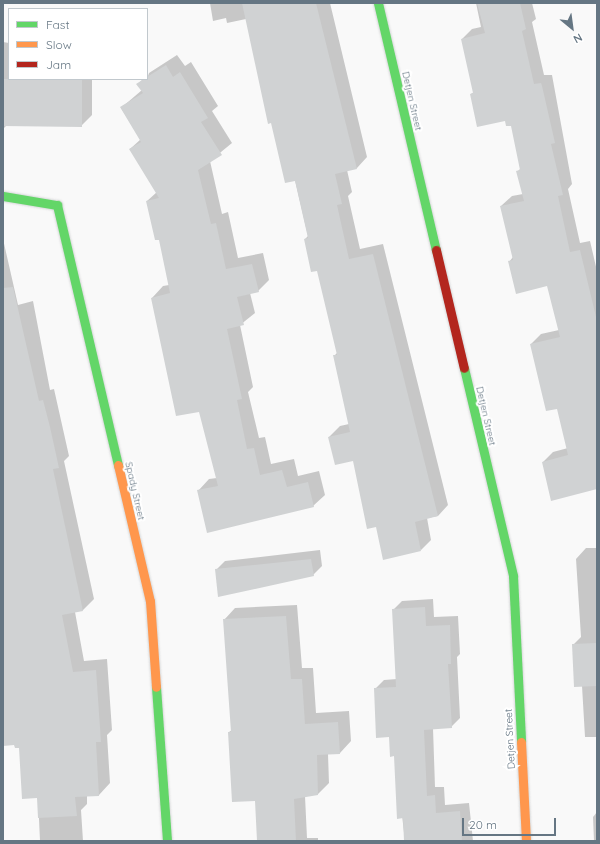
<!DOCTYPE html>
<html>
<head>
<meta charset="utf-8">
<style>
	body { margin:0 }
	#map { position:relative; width:600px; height:844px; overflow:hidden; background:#f9f9f9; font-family:Quicksand,sans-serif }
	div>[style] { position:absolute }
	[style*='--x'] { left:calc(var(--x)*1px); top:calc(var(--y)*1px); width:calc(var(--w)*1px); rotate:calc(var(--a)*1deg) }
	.shadow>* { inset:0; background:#0003 }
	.building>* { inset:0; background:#d0d2d3 }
	.roads { filter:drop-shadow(0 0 1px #d5d6d7) drop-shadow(0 0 1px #d5d6d7) }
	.fast>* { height:9px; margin:-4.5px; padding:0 4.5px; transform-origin:4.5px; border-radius:4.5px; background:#63d668 }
	.slow>* { height:9px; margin:-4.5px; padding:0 4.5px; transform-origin:4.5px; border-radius:4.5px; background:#ff974d }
	.jam>* { height:9px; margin:-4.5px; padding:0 4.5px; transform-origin:4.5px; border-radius:4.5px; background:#b3261e }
	span { translate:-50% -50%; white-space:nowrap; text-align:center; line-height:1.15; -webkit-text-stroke:4px #fff; paint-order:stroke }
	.street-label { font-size:10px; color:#657683 }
	.frame { position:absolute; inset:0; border:4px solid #657683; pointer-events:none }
	.legend { position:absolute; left:8px; top:8px; width:140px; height:72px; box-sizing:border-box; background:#fff; border:1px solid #c1c8cd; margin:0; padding:5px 7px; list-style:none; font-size:12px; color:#657683 }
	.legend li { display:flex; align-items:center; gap:8px; height:20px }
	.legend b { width:20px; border:1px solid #c1c8cd }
	.north { position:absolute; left:552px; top:8px; width:40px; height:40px; -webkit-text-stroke:3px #fff; paint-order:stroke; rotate:151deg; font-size:11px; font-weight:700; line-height:16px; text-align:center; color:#657683 }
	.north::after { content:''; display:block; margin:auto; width:14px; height:18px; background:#657683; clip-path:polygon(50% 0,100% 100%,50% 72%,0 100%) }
	.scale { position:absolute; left:462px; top:818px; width:94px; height:18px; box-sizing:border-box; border:2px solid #657683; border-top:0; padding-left:5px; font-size:12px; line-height:14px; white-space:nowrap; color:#657683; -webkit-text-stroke:3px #fff; paint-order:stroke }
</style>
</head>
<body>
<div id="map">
	<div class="shadow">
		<div style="clip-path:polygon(210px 3px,330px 3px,367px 157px,357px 168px,347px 170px,352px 192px,348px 196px,360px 249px,383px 244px,448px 505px,438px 516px,427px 518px,431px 540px,421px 550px,377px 526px,354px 460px,329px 437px,340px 426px,349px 424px,334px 356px,338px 352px,318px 269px,305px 239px,308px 236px,295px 180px,246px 19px,227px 23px,226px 18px,213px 21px)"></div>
		<div style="clip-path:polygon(476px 3px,532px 3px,536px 19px,532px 22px,544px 75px,552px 75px,572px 184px,568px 189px,580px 243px,590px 241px,597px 271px,597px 488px,543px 462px,553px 452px,568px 448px,558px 407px,531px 344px,541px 334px,559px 330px,548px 285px,509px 262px,513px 257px,501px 206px,512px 196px,523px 194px,518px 171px,521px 168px,512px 124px,471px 94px,474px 92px,462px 39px,472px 29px,481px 27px)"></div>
		<div style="clip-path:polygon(3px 42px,9px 43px,9px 79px,92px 79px,92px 115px,81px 126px,7px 125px,3px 129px)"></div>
		<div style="clip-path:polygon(177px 55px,185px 66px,191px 62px,218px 106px,212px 111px,232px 143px,210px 161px,222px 214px,228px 212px,238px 258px,263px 253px,269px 280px,258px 291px,250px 293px,255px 313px,240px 325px,253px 387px,248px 392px,259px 438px,265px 437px,271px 464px,294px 459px,298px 476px,319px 471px,325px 495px,313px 506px,198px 491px,209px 479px,217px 478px,200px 410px,152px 298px,163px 286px,169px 285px,160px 238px,147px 201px,157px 192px,130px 149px,141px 139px,121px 108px,142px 90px,138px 84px,143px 79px,147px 79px,149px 73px)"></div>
		<div style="clip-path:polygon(3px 239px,18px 305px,33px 301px,50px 390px,54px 389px,69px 456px,64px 461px,94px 599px,83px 610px,75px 612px,84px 661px,107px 659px,112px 730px,107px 735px,110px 783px,99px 795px,87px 795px,87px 804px,81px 810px,83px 841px,40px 841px,38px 797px,20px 747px,15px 744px,3px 745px)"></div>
		<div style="clip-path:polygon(586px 548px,597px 548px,597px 737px,585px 737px,582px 686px,573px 645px,581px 637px,576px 559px)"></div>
		<div style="clip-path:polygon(320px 550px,322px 566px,313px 575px,216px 570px,225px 561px)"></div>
		<div style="clip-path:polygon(433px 599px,434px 617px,458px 616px,460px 654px,457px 657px,460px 718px,451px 727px,433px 728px,435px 787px,444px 787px,445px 805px,469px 803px,473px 841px,405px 841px,395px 755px,375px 689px,384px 680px,397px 679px,393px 610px,402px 601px)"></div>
		<div style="clip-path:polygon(297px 605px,302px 668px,313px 668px,316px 713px,349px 711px,351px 741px,340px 753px,328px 754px,329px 783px,318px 794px,305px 796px,307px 838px,318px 838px,318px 841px,246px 841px,258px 840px,256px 800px,229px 732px,232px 730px,224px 620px,235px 608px)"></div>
		<div style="clip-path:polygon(597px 812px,597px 841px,594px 841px,593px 817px)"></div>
	</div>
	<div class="building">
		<div style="clip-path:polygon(242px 3px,316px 3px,357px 169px,335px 174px,342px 204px,337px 205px,349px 259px,373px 254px,438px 516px,415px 522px,421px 551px,383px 560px,376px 527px,367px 529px,353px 461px,335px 465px,328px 437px,350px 432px,333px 355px,337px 355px,317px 271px,311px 272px,304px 239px,308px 238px,295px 181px,285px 183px,271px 123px,268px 124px)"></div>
		<div style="clip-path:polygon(477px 3px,520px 3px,526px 29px,522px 31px,534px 84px,541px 83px,542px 86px,555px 143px,551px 144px,563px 195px,558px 196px,570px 252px,580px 250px,597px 321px,597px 489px,551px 501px,542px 462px,568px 455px,557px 409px,546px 411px,530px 344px,560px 337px,547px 286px,516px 294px,508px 261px,513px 260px,500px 206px,524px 201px,516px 171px,520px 170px,511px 126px,506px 126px,505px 121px,477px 127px,470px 94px,473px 93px,461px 39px,485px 33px)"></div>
		<div style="clip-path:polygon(166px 65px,173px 77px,180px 72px,208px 118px,201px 122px,222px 155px,198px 170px,211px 224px,216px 223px,226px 269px,252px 264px,259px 292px,237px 297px,244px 325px,227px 329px,242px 399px,237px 400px,247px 449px,254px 448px,260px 475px,282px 470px,287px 487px,308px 482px,314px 507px,207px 533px,197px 490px,218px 486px,199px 412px,176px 416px,151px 298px,170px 293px,159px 240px,155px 240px,146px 201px,159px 198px,129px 149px,141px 142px,120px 107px,143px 93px,136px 84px)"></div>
		<div style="clip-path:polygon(3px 79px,82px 79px,82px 127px,3px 126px)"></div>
		<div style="clip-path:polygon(13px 287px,39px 401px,43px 400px,50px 427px,59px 468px,53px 469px,83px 611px,62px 615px,73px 672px,96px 670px,101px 742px,96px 742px,99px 796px,75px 797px,77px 816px,38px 818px,37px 798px,22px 799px,19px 748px,15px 748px,14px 745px,3px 746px,3px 288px)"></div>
		<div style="clip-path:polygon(311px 559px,314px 576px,218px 597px,215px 569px)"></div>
		<div style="clip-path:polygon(425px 607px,426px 626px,450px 625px,451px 664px,448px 664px,452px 728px,424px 730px,427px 796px,435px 795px,436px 813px,460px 811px,462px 841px,404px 841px,403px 818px,397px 819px,394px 756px,390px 757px,389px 737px,376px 738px,374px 688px,396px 687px,392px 609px)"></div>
		<div style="clip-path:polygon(286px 616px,291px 679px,302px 679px,305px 724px,338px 722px,340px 754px,317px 755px,318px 795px,294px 799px,296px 841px,257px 841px,255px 801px,232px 802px,228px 732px,231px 732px,223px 619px)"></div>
		<div style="clip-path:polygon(597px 643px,597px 686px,574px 687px,572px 644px)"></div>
	</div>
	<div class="roads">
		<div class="fast">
			<div style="--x:378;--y:3;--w:254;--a:76.8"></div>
			<div style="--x:3;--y:196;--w:55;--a:9.5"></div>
			<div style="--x:57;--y:205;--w:267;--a:76.8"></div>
			<div style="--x:464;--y:368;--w:214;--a:76.7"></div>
			<div style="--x:513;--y:576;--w:166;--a:87.2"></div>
			<div style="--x:156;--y:687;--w:154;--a:85.9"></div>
		</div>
		<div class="slow">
			<div style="--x:118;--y:465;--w:140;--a:76.8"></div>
			<div style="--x:150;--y:601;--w:86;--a:86"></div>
			<div style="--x:521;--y:742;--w:99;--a:87.1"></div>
		</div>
		<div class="jam">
			<div style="--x:436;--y:250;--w:121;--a:76.7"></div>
		</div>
	</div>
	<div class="street-label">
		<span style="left:412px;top:101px;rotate:77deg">Detjen Street</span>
		<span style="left:486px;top:416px;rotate:77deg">Detjen Street</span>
		<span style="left:135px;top:491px;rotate:77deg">Spady Street</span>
		<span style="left:510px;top:739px;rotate:-93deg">Detjen Street</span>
	</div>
	<div class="frame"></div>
	<ul class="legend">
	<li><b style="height:5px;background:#63d668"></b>Fast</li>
	<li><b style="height:5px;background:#ff974d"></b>Slow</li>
	<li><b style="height:5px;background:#b3261e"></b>Jam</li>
	</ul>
	<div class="north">N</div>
	<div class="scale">20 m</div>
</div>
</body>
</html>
